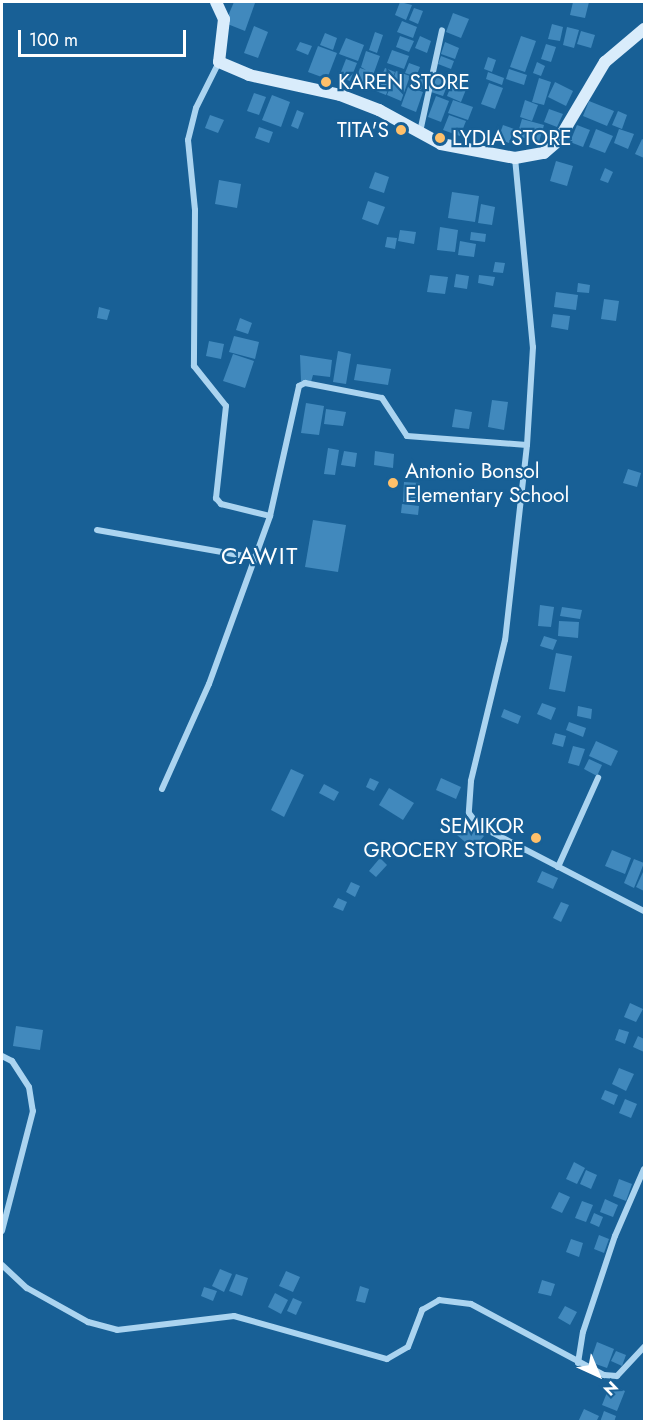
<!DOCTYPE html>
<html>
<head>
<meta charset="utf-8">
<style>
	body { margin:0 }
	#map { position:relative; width:646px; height:1423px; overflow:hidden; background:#186096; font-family:Jost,sans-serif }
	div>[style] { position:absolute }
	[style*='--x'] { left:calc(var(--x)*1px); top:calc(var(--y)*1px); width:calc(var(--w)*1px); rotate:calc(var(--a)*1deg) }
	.building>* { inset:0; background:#4189bd }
	.street>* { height:6px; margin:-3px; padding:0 3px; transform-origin:3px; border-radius:3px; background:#abd4f0 }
	.secondary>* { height:12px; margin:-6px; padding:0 6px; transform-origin:6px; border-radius:6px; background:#d9ecfb }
	.dots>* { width:16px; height:16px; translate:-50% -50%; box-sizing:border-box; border:3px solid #186096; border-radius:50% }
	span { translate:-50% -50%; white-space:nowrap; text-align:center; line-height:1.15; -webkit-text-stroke:4.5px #186096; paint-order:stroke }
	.poi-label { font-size:21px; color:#fff }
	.left { translate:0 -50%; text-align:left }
	.right { translate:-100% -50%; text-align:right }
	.quarter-label { font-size:24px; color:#fff; letter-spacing:1.5px }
	.frame { position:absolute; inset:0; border:3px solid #fff; pointer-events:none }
	.north { position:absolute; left:568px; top:1345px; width:60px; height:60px; -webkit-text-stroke:4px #186096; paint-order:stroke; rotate:136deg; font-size:16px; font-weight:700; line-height:24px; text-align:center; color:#fff }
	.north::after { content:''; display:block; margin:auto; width:21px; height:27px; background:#fff; clip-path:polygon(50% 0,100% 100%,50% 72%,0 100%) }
	.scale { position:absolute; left:18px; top:30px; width:168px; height:27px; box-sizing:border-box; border:3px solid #fff; border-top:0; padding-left:8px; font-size:18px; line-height:21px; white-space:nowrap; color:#fff; -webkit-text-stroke:4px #186096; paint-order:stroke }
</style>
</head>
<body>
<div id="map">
	<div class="building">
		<div style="clip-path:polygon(234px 2px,255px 3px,245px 31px,225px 23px)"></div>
		<div style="clip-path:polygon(400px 2px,412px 5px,406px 20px,395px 15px)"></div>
		<div style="clip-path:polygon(573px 2px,589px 2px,585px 18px,570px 15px)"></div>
		<div style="clip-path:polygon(414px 8px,423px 11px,418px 24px,409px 20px)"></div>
		<div style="clip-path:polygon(453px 13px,469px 19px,461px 38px,446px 32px)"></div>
		<div style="clip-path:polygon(402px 21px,417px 27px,413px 38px,397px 32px)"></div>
		<div style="clip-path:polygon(552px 24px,563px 27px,560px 41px,548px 39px)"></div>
		<div style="clip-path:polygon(254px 26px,268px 32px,258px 58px,244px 53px)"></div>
		<div style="clip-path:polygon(567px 27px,579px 30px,574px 48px,563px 45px)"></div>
		<div style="clip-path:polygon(581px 31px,595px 35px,591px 48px,577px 44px)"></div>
		<div style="clip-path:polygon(375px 32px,383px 35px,377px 53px,369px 50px)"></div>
		<div style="clip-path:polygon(325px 33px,337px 38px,333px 50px,320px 45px)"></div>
		<div style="clip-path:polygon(400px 36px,414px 41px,409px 52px,396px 47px)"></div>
		<div style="clip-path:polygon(420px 36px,431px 41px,427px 53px,415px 48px)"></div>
		<div style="clip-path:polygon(521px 36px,536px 41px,525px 72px,510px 67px)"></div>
		<div style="clip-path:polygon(346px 38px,364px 45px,358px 61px,339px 54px)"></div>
		<div style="clip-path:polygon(300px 42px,312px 46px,308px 55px,296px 50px)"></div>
		<div style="clip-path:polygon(445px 42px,459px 48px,455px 59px,441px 54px)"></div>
		<div style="clip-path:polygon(546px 44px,556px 47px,551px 62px,541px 59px)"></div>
		<div style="clip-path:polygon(318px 46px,337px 53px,327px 79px,308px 72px)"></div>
		<div style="clip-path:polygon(392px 50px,409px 56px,404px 69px,387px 63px)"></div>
		<div style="clip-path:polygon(366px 51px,380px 56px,368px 89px,354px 84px,360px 68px,366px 70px,361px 67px)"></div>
		<div style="clip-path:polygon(441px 56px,454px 61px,451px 69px,438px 64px)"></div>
		<div style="clip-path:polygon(488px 57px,496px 60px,492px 72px,484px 69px)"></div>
		<div style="clip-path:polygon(346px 59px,357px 63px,350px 81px,339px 77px)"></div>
		<div style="clip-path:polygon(537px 62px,545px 66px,541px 76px,533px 73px)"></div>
		<div style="clip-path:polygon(409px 63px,420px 67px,416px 77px,424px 80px,421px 90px,411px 86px,414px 76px,405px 73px)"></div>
		<div style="clip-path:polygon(385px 68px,395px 72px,386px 95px,376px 91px)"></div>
		<div style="clip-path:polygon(509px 69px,527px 75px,524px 85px,506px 79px)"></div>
		<div style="clip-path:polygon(396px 71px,410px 76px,401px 101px,387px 95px)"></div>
		<div style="clip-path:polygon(488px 72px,504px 78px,502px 85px,486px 79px)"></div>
		<div style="clip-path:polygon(437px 76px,449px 81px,443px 96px,431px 92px)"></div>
		<div style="clip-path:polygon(539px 78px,551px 82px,544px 105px,532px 102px)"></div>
		<div style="clip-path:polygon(453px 81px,467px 87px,461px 102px,447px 96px)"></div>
		<div style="clip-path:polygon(555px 82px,573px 91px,566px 106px,548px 97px)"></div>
		<div style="clip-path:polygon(489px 83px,503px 88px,495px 109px,481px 104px)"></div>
		<div style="clip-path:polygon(408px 87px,423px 92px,416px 112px,401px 106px)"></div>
		<div style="clip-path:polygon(254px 93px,266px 97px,259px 115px,247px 111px)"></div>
		<div style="clip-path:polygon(272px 95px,290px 102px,281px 127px,262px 120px)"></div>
		<div style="clip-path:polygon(436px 96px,449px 101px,441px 122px,428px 117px)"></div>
		<div style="clip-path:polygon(453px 100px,473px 107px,468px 120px,448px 113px)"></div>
		<div style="clip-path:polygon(525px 100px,538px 105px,532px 121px,520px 117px)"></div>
		<div style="clip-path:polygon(589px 101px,614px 111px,607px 126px,583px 116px)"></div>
		<div style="clip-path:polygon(549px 109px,563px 114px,557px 127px,544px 122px)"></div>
		<div style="clip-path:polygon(297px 110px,304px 113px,298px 129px,291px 126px)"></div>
		<div style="clip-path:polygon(618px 111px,627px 115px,622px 129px,612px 125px)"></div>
		<div style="clip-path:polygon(210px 115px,224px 120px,218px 133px,205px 128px)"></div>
		<div style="clip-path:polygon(449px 115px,466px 121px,460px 136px,443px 130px)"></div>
		<div style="clip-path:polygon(522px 119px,544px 125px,539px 142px,517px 136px)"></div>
		<div style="clip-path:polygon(503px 125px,514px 129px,509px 143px,498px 139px)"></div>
		<div style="clip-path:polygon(577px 125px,590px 130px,583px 147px,570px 142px)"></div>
		<div style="clip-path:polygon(259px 127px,273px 132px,269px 143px,255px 138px)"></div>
		<div style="clip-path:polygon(596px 129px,613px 136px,605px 153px,589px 147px)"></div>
		<div style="clip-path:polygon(619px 129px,634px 134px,628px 149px,614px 143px)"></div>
		<div style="clip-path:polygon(642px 139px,644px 140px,644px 158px,635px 154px)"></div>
		<div style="clip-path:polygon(556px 161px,573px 166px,567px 186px,550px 181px)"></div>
		<div style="clip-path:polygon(605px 168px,613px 172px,608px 183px,600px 180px)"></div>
		<div style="clip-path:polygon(375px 172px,389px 177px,384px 193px,369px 188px)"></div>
		<div style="clip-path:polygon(219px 180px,241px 184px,237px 208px,215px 204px)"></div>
		<div style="clip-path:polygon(452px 192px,479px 196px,475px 222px,448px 218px)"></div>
		<div style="clip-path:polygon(368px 201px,385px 207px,378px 225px,362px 219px)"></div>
		<div style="clip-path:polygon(481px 204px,495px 207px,492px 225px,478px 223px)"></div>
		<div style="clip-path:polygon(440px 227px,458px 230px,455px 252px,437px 250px)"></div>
		<div style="clip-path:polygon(400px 230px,416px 232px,414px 244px,398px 241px)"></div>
		<div style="clip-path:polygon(471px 232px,486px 234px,485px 242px,470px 240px)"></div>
		<div style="clip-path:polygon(387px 237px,397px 238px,395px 249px,385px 247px)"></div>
		<div style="clip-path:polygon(460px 241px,476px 244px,474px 257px,458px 255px)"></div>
		<div style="clip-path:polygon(495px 262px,505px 263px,503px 273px,493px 272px)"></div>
		<div style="clip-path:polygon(456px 274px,469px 276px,467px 289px,454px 287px)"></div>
		<div style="clip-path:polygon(430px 275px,448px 277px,445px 294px,427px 292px)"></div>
		<div style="clip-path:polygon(479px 275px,495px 277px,493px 286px,478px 283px)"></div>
		<div style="clip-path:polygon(578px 283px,590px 285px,589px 293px,577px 292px)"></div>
		<div style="clip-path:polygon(556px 292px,578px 295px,576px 310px,554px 307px)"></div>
		<div style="clip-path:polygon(604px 299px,619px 301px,616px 321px,601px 319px)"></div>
		<div style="clip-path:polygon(99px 307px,110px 310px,107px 320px,97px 318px)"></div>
		<div style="clip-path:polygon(553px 314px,570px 316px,568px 330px,551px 327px)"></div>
		<div style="clip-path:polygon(240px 318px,252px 323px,248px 334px,236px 330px)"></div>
		<div style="clip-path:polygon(234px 336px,259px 342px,255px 359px,229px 352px)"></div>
		<div style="clip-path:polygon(209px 341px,224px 344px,221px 359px,206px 356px)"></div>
		<div style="clip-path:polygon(338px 351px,351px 354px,346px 384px,333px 382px)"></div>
		<div style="clip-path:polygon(233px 354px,254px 361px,245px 388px,223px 381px)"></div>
		<div style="clip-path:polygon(300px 355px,332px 360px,330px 377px,313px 375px,311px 382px,301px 381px)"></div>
		<div style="clip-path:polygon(357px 364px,391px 369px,388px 385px,354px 380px)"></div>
		<div style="clip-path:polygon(492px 400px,508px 402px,504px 430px,488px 427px)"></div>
		<div style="clip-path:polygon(306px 403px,324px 406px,319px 435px,301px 433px)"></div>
		<div style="clip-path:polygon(326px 409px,346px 412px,343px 426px,324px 424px)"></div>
		<div style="clip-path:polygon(455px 409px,472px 412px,469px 429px,452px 427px)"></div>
		<div style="clip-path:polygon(328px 448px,339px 450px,335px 475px,324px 474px)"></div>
		<div style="clip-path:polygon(344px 451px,357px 453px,355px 467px,341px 465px)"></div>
		<div style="clip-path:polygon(375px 451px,394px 454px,393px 468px,374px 465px)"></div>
		<div style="clip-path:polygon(628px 469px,641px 473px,637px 487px,623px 483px)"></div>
		<div style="clip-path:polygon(404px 482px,420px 483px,419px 502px,403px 502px)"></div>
		<div style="clip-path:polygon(402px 504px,419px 506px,418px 515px,401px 513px)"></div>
		<div style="clip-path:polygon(313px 520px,346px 525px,338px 572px,305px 567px)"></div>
		<div style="clip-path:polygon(540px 605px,554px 607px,551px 627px,538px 626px)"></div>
		<div style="clip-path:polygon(562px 607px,582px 610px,580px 619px,560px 616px)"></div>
		<div style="clip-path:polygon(559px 621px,579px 622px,578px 638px,558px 636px)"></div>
		<div style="clip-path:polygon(544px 636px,557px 640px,553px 650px,540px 646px)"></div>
		<div style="clip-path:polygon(556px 653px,572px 656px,565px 692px,549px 689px)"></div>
		<div style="clip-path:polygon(542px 703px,556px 708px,551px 720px,537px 714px)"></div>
		<div style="clip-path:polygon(578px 706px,592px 709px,591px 719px,577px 716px)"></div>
		<div style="clip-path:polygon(504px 709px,521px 716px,518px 724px,501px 717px)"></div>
		<div style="clip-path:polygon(569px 722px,586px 728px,583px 737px,566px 730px)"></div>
		<div style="clip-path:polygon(555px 733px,566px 736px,563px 747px,552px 744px)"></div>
		<div style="clip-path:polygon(596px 741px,618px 751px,611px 766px,589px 756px)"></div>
		<div style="clip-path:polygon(573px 746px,585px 749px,579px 766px,568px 763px)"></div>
		<div style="clip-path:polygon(589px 759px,602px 765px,597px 776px,584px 769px)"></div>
		<div style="clip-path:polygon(291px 769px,304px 775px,284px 817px,271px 810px)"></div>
		<div style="clip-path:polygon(370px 778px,379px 782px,374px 791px,366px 787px)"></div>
		<div style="clip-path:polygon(441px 778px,461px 787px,456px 799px,436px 790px)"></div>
		<div style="clip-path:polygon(324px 784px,339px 792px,334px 801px,319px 793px)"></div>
		<div style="clip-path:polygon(389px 788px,414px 803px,403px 820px,379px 805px)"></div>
		<div style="clip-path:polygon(468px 822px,484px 836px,473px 849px,457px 835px)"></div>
		<div style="clip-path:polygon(612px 850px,631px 858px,625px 874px,605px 866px)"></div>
		<div style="clip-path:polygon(380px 858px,387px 865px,376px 877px,369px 871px)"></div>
		<div style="clip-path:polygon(634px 859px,644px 863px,634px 888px,624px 883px)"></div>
		<div style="clip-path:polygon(644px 870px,644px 891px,636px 887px)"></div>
		<div style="clip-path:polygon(542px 871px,558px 878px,553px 889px,537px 882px)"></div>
		<div style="clip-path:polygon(351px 882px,360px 886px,355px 897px,346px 892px)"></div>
		<div style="clip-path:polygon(338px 898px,347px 902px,343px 911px,333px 907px)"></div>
		<div style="clip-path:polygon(561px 902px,569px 905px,561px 922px,553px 918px)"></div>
		<div style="clip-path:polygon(630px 1003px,643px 1009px,636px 1022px,624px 1017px)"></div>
		<div style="clip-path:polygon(16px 1026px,43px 1030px,40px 1050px,13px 1046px)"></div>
		<div style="clip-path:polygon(619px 1029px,629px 1032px,625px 1044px,615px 1040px)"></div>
		<div style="clip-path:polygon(638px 1036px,644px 1039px,644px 1052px,633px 1047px)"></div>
		<div style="clip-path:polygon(619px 1068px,634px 1074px,626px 1091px,612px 1084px)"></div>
		<div style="clip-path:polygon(605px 1090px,618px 1095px,614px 1105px,601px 1099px)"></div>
		<div style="clip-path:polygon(625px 1099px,637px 1104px,631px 1118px,619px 1113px)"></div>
		<div style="clip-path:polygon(574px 1162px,585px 1168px,577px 1184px,566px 1179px)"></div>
		<div style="clip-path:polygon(586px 1170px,597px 1175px,591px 1189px,580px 1184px)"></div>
		<div style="clip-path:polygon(619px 1179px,632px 1184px,626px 1201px,613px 1196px)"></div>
		<div style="clip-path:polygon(559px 1192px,570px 1197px,562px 1213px,551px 1208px)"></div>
		<div style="clip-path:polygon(605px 1199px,618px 1205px,613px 1217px,600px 1212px)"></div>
		<div style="clip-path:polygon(582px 1201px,593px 1205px,586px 1222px,575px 1218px)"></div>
		<div style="clip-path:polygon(594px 1213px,603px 1217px,599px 1227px,590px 1223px)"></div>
		<div style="clip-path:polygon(599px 1235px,609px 1239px,604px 1253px,594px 1249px)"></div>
		<div style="clip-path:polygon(571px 1239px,583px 1243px,579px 1257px,566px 1252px)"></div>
		<div style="clip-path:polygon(220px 1269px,232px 1274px,224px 1292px,212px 1286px)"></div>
		<div style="clip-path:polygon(286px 1271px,300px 1277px,293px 1292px,279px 1286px)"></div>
		<div style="clip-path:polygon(236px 1274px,248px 1278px,242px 1296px,229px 1291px)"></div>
		<div style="clip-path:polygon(542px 1280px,555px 1284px,551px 1296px,538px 1293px)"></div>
		<div style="clip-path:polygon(360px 1286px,369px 1289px,365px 1303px,356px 1301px)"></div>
		<div style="clip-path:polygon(204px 1287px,217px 1291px,213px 1301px,201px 1296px)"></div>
		<div style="clip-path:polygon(275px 1293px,288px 1300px,281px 1314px,268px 1307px)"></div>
		<div style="clip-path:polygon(293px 1298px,302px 1302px,296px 1315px,287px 1311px)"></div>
		<div style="clip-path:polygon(565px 1306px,577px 1312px,570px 1325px,558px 1318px)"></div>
		<div style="clip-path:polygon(597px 1342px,614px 1349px,607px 1368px,590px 1362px)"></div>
		<div style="clip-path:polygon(616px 1351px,626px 1355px,622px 1366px,611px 1361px)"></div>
		<div style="clip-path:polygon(610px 1385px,625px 1391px,617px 1411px,602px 1405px)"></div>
		<div style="clip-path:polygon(584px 1409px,599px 1416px,596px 1422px,578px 1422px)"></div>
		<div style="clip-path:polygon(604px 1411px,616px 1416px,614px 1422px,600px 1422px)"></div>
	</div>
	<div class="street">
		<div style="--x:219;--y:62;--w:51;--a:116.6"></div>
		<div style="--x:196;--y:108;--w:33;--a:104"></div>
		<div style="--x:188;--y:140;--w:70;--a:84.3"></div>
		<div style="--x:195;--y:210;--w:156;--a:90.4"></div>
		<div style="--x:194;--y:366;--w:51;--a:51.3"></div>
		<div style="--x:226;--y:406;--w:93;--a:96.2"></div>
		<div style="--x:216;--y:498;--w:8;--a:50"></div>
		<div style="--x:221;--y:504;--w:50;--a:13.8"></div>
		<div style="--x:420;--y:132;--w:104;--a:-77.8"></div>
		<div style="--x:515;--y:158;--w:190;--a:84.6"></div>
		<div style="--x:533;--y:347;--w:98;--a:93.5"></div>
		<div style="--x:527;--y:445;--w:196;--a:96.4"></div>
		<div style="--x:505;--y:640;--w:145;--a:103.6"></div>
		<div style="--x:471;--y:781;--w:32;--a:94"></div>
		<div style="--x:469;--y:813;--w:15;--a:53"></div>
		<div style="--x:478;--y:825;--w:187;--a:27.4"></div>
		<div style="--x:97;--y:530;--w:160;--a:10"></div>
		<div style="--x:162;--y:789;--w:115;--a:-65.9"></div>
		<div style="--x:209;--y:684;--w:179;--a:-70"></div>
		<div style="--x:270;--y:516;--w:133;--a:-77.4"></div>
		<div style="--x:299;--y:386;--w:7;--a:-27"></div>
		<div style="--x:305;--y:383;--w:78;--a:11"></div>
		<div style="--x:382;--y:398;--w:45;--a:56.7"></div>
		<div style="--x:407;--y:436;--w:120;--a:4.3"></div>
		<div style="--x:558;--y:867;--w:98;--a:-65.8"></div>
		<div style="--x:2;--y:1056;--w:11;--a:27"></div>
		<div style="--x:12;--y:1061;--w:31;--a:57"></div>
		<div style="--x:29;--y:1087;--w:24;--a:81"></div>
		<div style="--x:33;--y:1111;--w:124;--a:104.5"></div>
		<div style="--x:2;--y:1265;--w:34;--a:43"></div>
		<div style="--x:27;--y:1288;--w:70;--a:29.1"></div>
		<div style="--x:88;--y:1322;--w:30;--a:15"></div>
		<div style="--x:117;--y:1330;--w:118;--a:-6.8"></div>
		<div style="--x:234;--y:1316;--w:159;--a:15.7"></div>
		<div style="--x:387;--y:1359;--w:24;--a:-30"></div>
		<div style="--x:408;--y:1347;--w:40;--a:-69"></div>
		<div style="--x:422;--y:1310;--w:20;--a:-30"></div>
		<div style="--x:439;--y:1300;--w:32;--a:7"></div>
		<div style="--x:471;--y:1304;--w:151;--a:28.1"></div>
		<div style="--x:604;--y:1375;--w:13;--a:4"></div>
		<div style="--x:617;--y:1376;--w:40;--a:-47"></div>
		<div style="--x:578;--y:1363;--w:31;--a:-81"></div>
		<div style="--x:583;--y:1332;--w:101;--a:-71.6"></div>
		<div style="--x:615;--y:1236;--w:73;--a:-66.6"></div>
	</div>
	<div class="secondary">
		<div style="--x:216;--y:2;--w:19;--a:65"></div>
		<div style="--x:224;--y:19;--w:43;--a:96.6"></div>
		<div style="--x:219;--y:62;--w:33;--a:23"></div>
		<div style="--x:249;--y:75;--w:93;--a:12.4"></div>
		<div style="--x:340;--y:95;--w:42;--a:21"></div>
		<div style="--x:379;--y:110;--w:71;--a:28.7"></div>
		<div style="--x:441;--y:144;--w:75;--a:10.7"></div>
		<div style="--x:515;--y:158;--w:29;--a:-10"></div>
		<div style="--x:544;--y:153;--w:18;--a:-41"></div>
		<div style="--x:558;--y:141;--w:92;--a:-59.3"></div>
		<div style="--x:605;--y:62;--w:51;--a:-40.2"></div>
	</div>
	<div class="dots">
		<div style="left:326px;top:82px;background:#ffc06a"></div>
		<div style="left:401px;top:130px;background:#ffc06a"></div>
		<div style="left:440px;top:138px;background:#ffc06a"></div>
		<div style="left:393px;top:483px;background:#ffc06a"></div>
		<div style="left:536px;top:838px;background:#ffc06a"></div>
	</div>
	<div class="poi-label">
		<span class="left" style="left:338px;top:82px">KAREN STORE</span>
		<span class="right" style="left:389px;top:130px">TITA'S</span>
		<span class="left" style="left:452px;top:138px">LYDIA STORE</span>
		<span class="left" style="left:405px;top:483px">Antonio Bonsol<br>Elementary School</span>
		<span class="right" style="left:524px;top:838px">SEMIKOR<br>GROCERY STORE</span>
	</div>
	<div class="quarter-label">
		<span style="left:260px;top:556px">CAWIT</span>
	</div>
	<div class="frame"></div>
	<div class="north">N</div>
	<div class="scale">100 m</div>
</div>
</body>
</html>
